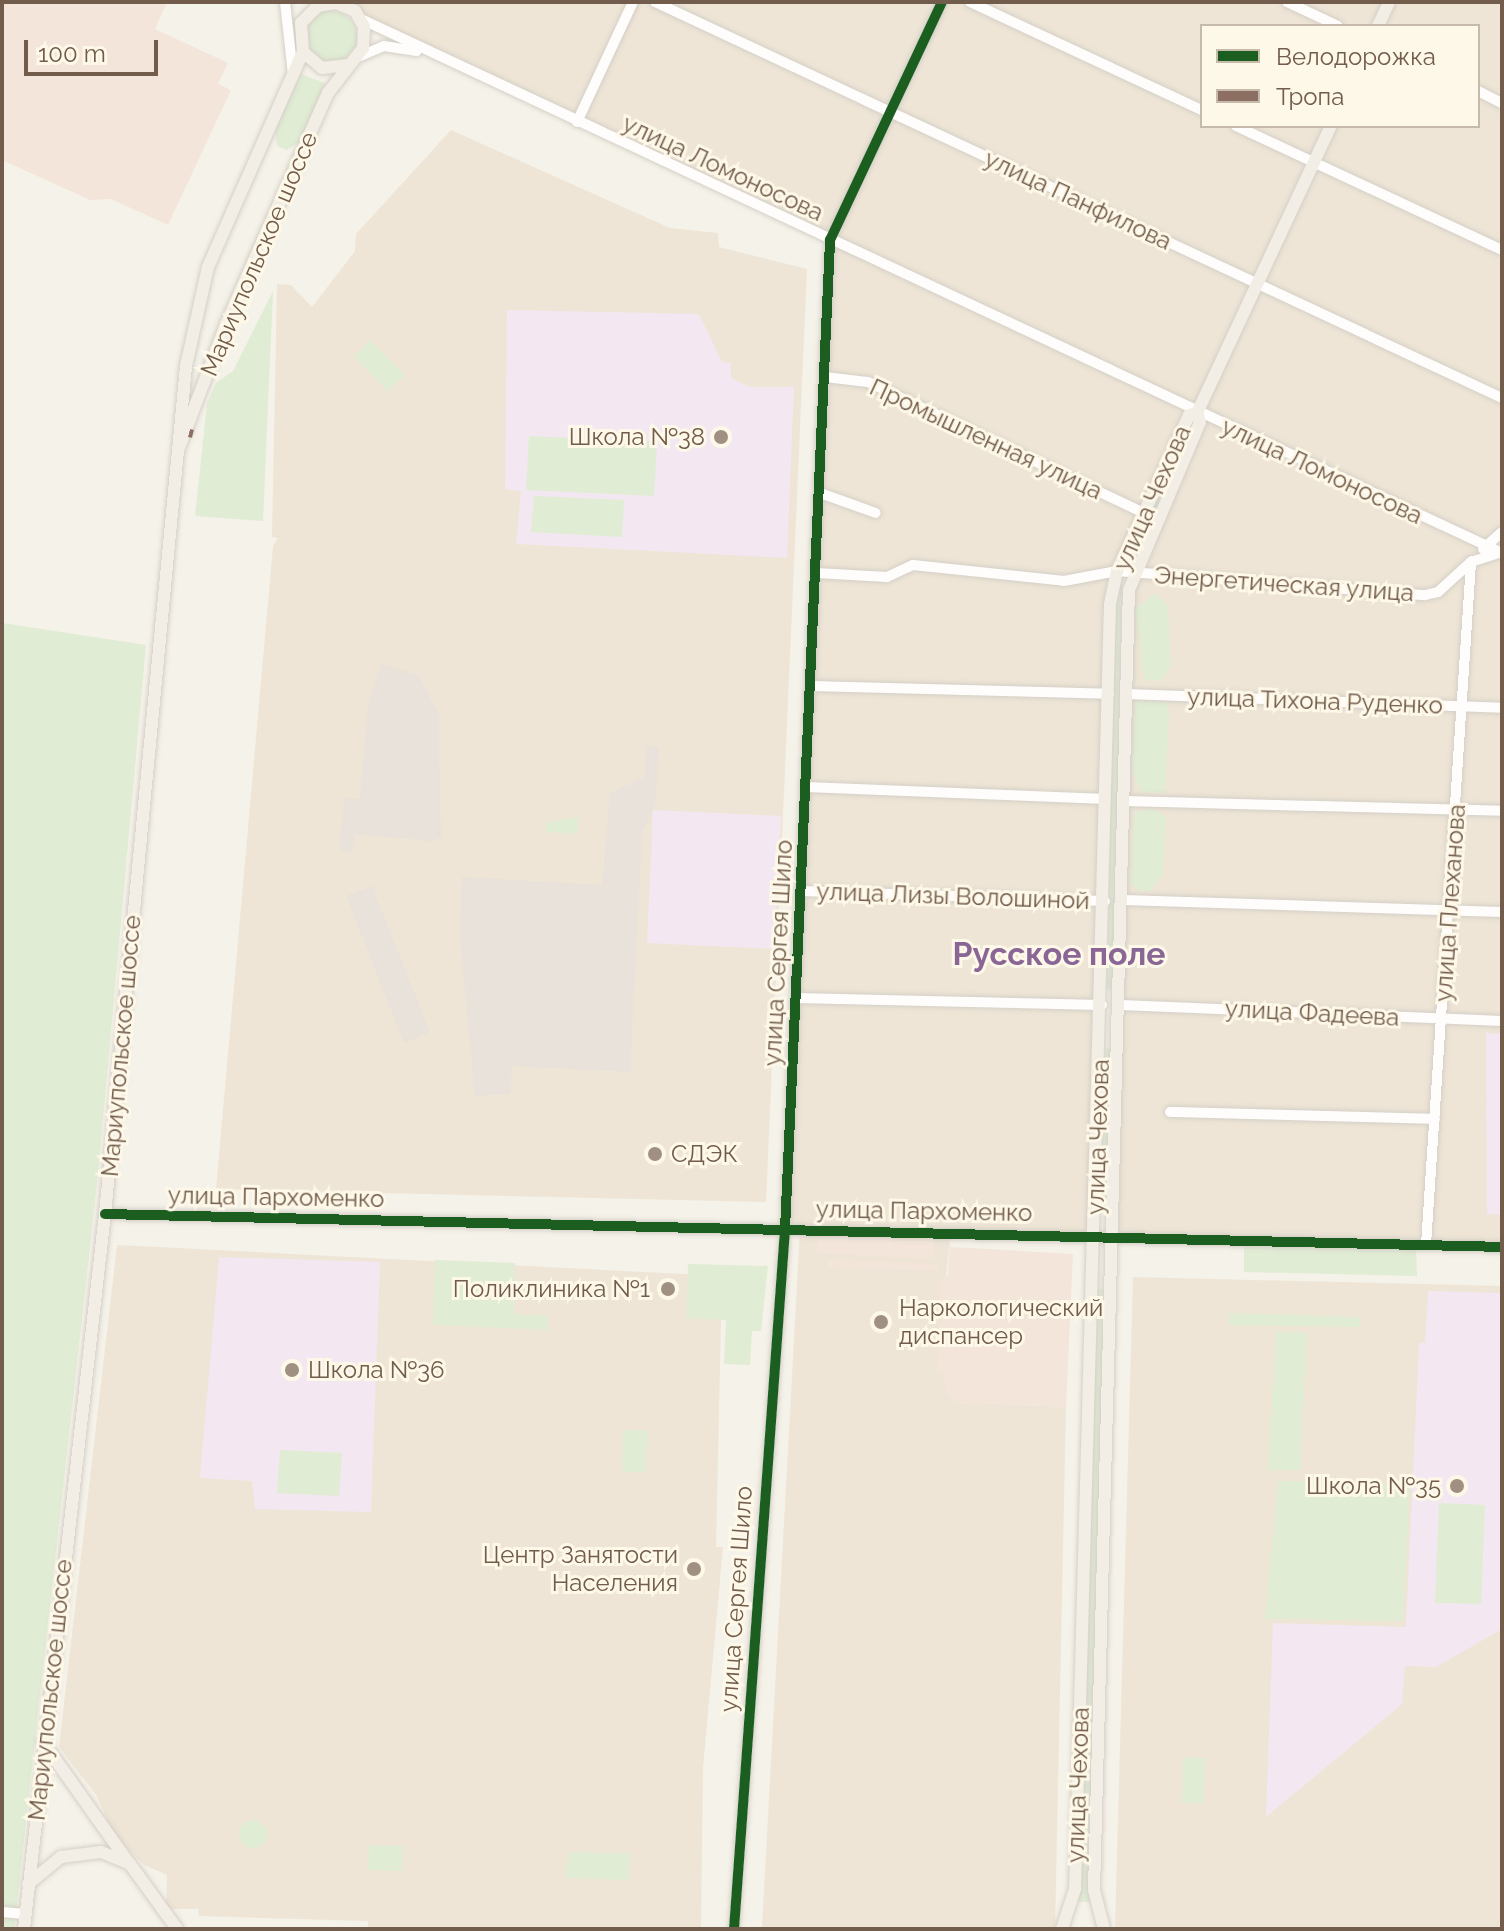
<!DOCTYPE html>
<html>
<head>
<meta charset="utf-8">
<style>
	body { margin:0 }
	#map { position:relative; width:1504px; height:1931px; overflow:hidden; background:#f5f2e9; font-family:Raleway,sans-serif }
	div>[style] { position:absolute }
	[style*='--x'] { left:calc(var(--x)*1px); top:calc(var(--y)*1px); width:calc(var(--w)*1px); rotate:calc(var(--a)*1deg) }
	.residential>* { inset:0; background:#eee5d6 }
	.commercial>* { inset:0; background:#f3e5d9 }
	.industrial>* { inset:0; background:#e8e2da }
	.education>* { inset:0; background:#f3e8f1 }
	.green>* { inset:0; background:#e0ecd4 }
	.round { border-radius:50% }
	.roads { filter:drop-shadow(0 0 2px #d4cfc7) drop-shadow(0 0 2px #d4cfc7) }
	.minor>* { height:10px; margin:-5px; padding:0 5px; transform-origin:5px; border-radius:5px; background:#fefdfc }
	.major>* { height:12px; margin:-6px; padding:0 6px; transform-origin:6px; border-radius:6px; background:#f2eee5 }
	.quiet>* { height:8px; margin-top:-4px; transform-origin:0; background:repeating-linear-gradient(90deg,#8d6e63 0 16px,transparent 0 24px) }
	.cycleway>* { height:10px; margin:-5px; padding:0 5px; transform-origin:5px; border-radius:5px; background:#1b5e20 }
	.dots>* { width:22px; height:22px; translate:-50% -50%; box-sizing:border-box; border:4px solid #fef8e9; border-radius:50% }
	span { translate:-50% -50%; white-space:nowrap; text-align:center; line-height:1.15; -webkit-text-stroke:6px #fef8e9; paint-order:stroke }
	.street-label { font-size:24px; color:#725c4b }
	.poi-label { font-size:24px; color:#725c4b }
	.right { translate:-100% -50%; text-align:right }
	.left { translate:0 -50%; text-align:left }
	.district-label { font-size:32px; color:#896695; font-weight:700 }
	.frame { position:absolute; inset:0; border:4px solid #725c4b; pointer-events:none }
	.legend { position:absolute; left:1200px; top:24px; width:280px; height:104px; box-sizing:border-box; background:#fef8e9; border:2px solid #c6baaa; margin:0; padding:10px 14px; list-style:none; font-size:24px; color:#725c4b }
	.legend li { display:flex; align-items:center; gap:16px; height:40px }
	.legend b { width:40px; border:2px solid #c6baaa }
	.scale { position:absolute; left:24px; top:40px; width:134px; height:36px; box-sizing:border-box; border:4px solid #725c4b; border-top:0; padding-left:10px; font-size:24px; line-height:28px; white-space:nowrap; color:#725c4b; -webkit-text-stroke:6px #fef8e9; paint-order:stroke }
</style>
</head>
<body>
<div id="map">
	<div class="residential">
		<div style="clip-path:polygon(evenodd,347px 2px,1502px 2px,1502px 532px,1487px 546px,1502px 552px,1502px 1247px,1114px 1234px,1129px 590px,1200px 422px,1188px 416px,1117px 571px,1090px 1234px,950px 1235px,937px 1372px,943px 1372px,954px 1402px,1066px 1407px,1055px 1929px,762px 1927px,800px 1229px,785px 1229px,830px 240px,361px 19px,347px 2px,1202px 26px,1478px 26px,1478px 126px,1202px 126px,1202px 26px)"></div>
		<div style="clip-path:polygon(451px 130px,670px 228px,718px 233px,719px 247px,807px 269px,766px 1202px,216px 1189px,273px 546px,278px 538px,272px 537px,277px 284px,291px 285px,312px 307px,355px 251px,356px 234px)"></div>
		<div style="clip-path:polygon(117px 1245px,722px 1276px,716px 1547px,723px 1547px,703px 1768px,701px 1929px,368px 1929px,368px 1921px,199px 1916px,198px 1909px,166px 1909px,167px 1875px,144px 1865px,114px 1836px,97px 1796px,59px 1747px)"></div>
		<div style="clip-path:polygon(1133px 1277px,1502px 1286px,1502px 1929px,1115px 1927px)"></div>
	</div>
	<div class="commercial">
		<div style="clip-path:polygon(2px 2px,167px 2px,155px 29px,228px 63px,218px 84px,231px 90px,168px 225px,111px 199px,90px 200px,2px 160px)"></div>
		<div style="clip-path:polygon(950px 1235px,950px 1247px,1073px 1254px,1066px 1407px,954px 1402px,946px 1393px,943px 1372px,937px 1372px,940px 1278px,948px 1276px)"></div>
		<div style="clip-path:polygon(818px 1236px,933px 1239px,934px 1259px,816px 1253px)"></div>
		<div style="clip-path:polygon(829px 1260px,938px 1264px,938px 1271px,828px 1267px)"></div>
	</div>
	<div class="industrial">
		<div style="clip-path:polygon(382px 664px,419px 676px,438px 713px,441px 837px,432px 841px,355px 834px,353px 852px,339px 851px,344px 798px,360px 799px,368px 705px)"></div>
		<div style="clip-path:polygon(646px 746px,659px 747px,655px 806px,642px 832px,630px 1072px,512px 1066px,510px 1094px,475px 1096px,460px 939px,462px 877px,602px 885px,610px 793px,645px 777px)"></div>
		<div style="clip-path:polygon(372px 886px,430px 1032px,404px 1043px,346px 896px)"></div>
	</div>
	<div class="education">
		<div style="clip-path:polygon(507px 310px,699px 314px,722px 362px,731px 363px,731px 378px,750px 387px,794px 387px,787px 558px,516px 544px,521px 491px,505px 489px)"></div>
		<div style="clip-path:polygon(653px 810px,781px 816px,774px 949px,647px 943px)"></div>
		<div style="clip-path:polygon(1486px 1033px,1502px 1034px,1502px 1215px,1487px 1214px)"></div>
		<div style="clip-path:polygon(219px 1257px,380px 1262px,371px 1512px,255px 1509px,252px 1481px,200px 1478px)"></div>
		<div style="clip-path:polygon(1428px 1291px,1502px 1293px,1502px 1629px,1436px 1667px,1405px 1666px,1402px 1704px,1266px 1817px,1273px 1623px,1406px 1627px,1419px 1343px,1425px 1343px)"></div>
	</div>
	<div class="green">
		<div class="round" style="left:305px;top:11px;width:52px;height:52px"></div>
		<div style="clip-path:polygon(301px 74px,325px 83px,301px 141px,287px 150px,277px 146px,275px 130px)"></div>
		<div style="clip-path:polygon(273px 291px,263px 521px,195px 516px,207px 404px,216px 383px,233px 371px)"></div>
		<div style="clip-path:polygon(370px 340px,405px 375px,388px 391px,354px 357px)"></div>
		<div style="clip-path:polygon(1185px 433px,1190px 435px,1135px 555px,1130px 553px)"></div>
		<div style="clip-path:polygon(529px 436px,657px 442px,654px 496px,526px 490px)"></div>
		<div style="clip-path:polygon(534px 496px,624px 500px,622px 537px,531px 532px)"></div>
		<div style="clip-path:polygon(1122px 578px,1115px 989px,1107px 989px,1115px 602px)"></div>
		<div style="clip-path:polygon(1155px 593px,1168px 606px,1171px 664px,1163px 679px,1155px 681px,1144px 680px,1135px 609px)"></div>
		<div style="clip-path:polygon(2px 623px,146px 645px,98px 1174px,14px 1929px,2px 1929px)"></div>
		<div style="clip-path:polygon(1145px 695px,1167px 703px,1169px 714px,1165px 792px,1152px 793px,1141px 792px,1132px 769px,1135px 702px)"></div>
		<div style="clip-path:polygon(1153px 808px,1166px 817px,1163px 874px,1151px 891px,1140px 891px,1131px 885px,1134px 813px)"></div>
		<div style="clip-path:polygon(579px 817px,578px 834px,546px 832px,547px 822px)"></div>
		<div style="clip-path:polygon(1106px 1048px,1114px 1048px,1109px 1209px,1100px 1209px)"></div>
		<div style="clip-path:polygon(1244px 1243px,1416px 1248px,1417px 1276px,1244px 1272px)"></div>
		<div style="clip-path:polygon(435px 1260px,515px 1263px,514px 1314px,548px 1316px,548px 1330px,433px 1325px)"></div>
		<div style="clip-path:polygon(688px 1264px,768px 1266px,761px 1331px,752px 1331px,750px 1365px,724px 1364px,726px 1320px,686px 1318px)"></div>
		<div style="clip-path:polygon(1097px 1289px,1108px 1290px,1090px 1902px,1079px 1902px)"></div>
		<div style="clip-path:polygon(1229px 1313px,1361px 1317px,1360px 1327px,1228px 1325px)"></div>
		<div style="clip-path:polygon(1276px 1331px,1307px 1333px,1300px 1470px,1268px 1470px)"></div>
		<div style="clip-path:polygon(623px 1430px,648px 1431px,646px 1473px,622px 1471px)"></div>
		<div style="clip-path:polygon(280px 1450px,342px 1453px,339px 1496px,277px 1493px)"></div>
		<div style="clip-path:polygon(1278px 1481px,1410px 1483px,1403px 1621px,1265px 1619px)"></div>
		<div style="clip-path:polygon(1439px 1503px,1485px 1505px,1481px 1604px,1435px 1603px)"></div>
		<div style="clip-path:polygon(1183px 1757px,1205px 1758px,1203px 1804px,1182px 1803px)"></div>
		<div class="round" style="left:239px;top:1820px;width:28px;height:28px"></div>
		<div style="clip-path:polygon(369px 1845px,403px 1846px,402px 1871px,368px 1870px)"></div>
		<div style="clip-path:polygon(568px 1852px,630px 1853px,629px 1880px,566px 1878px)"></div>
	</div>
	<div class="roads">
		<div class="minor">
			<div style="--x:285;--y:2;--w:72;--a:83.7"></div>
			<div style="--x:655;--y:2;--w:935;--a:25.06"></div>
			<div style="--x:970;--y:2;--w:256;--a:25"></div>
			<div style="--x:1287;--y:2;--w:56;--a:25.2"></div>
			<div style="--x:361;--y:19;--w:1260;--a:25.08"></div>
			<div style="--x:358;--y:57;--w:28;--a:-23"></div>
			<div style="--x:384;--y:46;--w:33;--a:9"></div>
			<div style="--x:1478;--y:91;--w:27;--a:27"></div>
			<div style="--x:577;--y:122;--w:132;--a:-65"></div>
			<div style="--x:1236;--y:126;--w:293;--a:25"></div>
			<div style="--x:825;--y:377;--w:43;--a:6.6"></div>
			<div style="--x:868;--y:382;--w:306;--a:25.4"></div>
			<div style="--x:820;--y:493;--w:59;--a:19.7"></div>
			<div style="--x:1483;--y:549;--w:25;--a:-42"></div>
			<div style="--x:816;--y:573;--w:71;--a:3.2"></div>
			<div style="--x:887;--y:577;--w:29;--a:-25"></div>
			<div style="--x:913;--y:565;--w:152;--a:6"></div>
			<div style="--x:1064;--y:581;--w:54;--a:-10.7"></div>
			<div style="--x:1117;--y:571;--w:309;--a:4.5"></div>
			<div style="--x:1425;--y:595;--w:13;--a:-13"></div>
			<div style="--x:1438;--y:592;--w:46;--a:-42.4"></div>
			<div style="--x:811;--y:686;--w:298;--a:1.5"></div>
			<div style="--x:1127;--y:694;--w:375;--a:2.1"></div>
			<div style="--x:806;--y:787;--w:300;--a:2.3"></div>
			<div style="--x:1125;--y:801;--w:377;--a:1.5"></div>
			<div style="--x:801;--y:891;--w:304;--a:1.9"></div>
			<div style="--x:1123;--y:900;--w:379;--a:1.8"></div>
			<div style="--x:796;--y:998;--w:306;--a:1.3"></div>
			<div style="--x:1121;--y:1005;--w:381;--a:2.4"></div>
			<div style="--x:1170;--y:1112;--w:265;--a:1.5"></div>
			<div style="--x:105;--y:1214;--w:1397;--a:1.35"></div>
			<div style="--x:1426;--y:1245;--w:684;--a:-86.23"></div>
			<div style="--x:1471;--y:562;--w:33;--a:-18"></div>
			<div style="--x:2;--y:1912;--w:23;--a:5"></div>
			<div style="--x:734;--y:1929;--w:702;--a:-85.83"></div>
			<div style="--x:785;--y:1229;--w:990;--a:-87.39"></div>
			<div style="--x:830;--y:240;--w:263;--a:-64.8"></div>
		</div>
		<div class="major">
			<div style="--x:1378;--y:26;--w:26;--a:-65"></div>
			<div style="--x:179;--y:448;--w:133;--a:-69.2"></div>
			<div style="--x:226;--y:324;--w:253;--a:-66.2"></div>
			<div style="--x:328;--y:93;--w:57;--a:-52.1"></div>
			<div style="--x:363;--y:48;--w:21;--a:-87"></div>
			<div style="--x:364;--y:27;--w:18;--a:-119"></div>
			<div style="--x:355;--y:11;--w:21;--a:-157"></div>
			<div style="--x:336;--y:3;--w:18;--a:171"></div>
			<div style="--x:318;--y:6;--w:24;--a:135"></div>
			<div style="--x:301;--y:23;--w:29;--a:86"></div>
			<div style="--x:303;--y:52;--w:25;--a:40"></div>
			<div style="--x:322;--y:68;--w:26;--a:-7"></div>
			<div style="--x:43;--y:1742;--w:147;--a:54.7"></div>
			<div style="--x:28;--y:1884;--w:43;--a:-39.3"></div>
			<div style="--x:61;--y:1857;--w:40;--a:-7.1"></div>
			<div style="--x:101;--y:1852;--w:31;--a:22"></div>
			<div style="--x:130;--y:1864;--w:80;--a:54.1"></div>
			<div style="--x:24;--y:1929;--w:720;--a:-83.54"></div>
			<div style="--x:105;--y:1214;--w:852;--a:-84.54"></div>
			<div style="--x:186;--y:366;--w:101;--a:-77.5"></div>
			<div style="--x:208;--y:267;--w:235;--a:-66.2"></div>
			<div style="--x:1062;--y:1929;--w:42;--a:-72"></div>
			<div style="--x:1075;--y:1889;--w:1285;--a:-88.44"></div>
			<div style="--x:1110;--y:604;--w:34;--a:-78"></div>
			<div style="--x:1117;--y:571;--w:172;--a:-65.2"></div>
			<div style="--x:1189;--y:415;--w:8;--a:-14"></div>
			<div style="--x:1104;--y:1929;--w:40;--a:-104.4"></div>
			<div style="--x:1094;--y:1890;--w:1300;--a:-88.46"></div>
			<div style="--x:1129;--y:590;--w:182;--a:-67.1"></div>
			<div style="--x:1200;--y:422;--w:9;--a:-108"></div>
			<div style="--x:1197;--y:413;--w:317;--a:-65"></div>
		</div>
	</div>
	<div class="quiet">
		<div style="--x:189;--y:433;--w:4;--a:14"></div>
	</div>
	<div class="cycleway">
		<div style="--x:105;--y:1214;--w:1397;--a:1.35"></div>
		<div style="--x:734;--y:1929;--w:702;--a:-85.83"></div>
		<div style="--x:785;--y:1229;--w:990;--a:-87.39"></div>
		<div style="--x:830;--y:240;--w:263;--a:-64.8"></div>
	</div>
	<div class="dots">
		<div style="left:721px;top:437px;background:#a09082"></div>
		<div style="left:655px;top:1154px;background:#a09082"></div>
		<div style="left:668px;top:1289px;background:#a09082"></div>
		<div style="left:881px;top:1322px;background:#a09082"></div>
		<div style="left:292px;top:1370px;background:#a09082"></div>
		<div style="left:1457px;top:1486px;background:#a09082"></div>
		<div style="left:694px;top:1569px;background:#a09082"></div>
	</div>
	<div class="street-label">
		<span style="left:723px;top:168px;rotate:25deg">улица Ломоносова</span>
		<span style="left:1078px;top:200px;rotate:25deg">улица Панфилова</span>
		<span style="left:259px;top:254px;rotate:-67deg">Мариупольское шоссе</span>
		<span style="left:986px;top:439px;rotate:25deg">Промышленная улица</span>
		<span style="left:1322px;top:471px;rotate:25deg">улица Ломоносова</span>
		<span style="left:1152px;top:498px;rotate:-66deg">улица Чехова</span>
		<span style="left:1284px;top:584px;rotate:4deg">Энергетическая улица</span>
		<span style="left:1315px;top:701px;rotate:2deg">улица Тихона Руденко</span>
		<span style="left:953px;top:896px;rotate:2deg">улица Лизы Волошиной</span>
		<span style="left:1450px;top:903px;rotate:-86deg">улица Плеханова</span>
		<span style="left:778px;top:953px;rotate:-87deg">улица Сергея Шило</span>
		<span style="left:1312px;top:1013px;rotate:3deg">улица Фадеева</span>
		<span style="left:121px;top:1046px;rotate:-85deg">Мариупольское шоссе</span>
		<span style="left:1098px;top:1137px;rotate:-88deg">улица Чехова</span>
		<span style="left:276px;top:1197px;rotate:1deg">улица Пархоменко</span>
		<span style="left:924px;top:1211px;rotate:1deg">улица Пархоменко</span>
		<span style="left:736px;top:1599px;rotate:-86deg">улица Сергея Шило</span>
		<span style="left:50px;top:1690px;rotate:-84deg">Мариупольское шоссе</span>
		<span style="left:1078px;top:1785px;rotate:-88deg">улица Чехова</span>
	</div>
	<div class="poi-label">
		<span class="right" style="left:705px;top:437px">Школа №38</span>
		<span class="left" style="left:671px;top:1154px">СДЭК</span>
		<span class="right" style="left:650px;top:1289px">Поликлиника №1</span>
		<span class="left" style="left:899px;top:1322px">Наркологический<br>диспансер</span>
		<span class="left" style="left:308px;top:1370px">Школа №36</span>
		<span class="right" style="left:1441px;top:1486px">Школа №35</span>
		<span class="right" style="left:678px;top:1569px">Центр Занятости<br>Населения</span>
	</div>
	<div class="district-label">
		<span style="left:1059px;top:954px">Русское поле</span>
	</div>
	<div class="frame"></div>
	<ul class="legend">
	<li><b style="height:10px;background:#1b5e20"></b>Велодорожка</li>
	<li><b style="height:10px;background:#8d6e63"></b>Тропа</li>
	</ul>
	<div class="scale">100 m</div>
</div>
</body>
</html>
